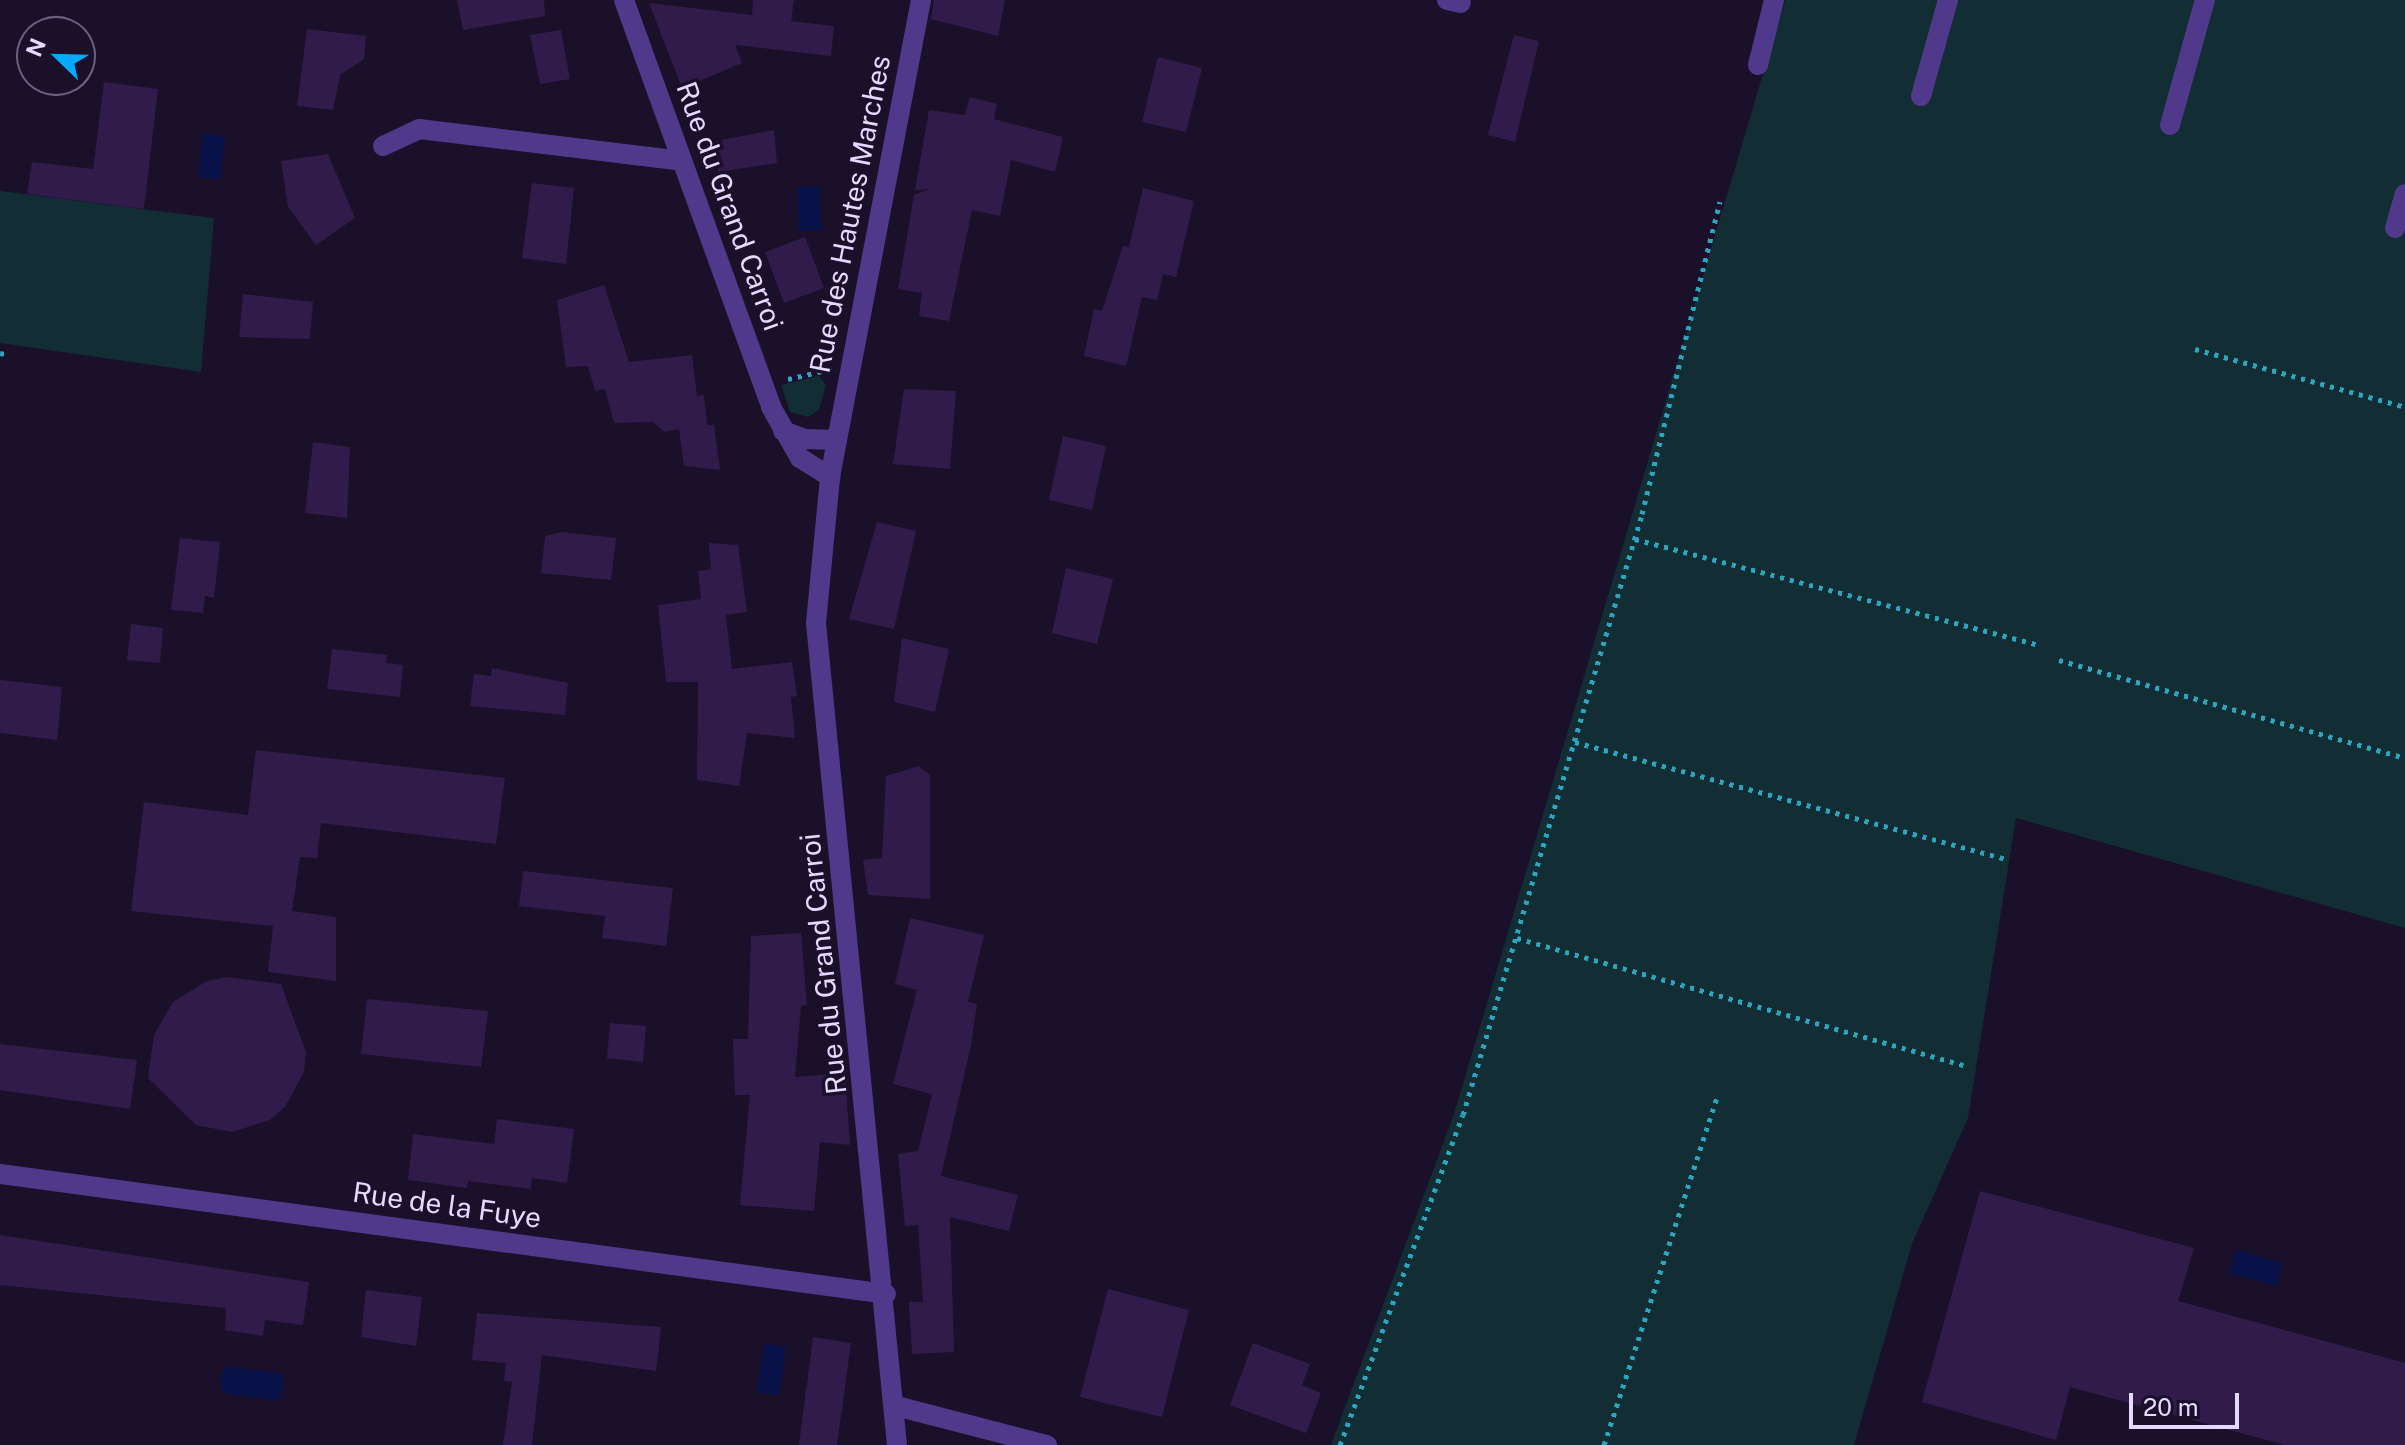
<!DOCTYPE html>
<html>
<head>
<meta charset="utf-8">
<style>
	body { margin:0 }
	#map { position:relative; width:2405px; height:1445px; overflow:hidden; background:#1a102a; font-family:"Public Sans",sans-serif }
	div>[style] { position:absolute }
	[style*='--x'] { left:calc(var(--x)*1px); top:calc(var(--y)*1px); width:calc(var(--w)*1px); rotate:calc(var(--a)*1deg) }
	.green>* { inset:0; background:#122d34 }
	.water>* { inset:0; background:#091149 }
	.building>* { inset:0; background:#311b4b }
	.path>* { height:5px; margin-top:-2.5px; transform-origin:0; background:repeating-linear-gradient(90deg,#2ca5bf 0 4px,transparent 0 10px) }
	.minor>* { height:20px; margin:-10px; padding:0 10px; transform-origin:10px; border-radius:10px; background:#50398a }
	span { translate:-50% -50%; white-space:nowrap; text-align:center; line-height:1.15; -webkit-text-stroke:7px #1a102a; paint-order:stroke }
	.street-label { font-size:28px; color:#e6d9ff }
	.north { position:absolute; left:16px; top:16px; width:80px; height:80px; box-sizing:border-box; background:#1a102a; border:2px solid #6c607f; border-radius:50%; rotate:293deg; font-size:22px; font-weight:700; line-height:32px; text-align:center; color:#e6d9ff }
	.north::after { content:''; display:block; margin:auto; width:28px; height:36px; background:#05aaff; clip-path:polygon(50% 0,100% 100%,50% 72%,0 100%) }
	.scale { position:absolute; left:2129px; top:1393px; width:110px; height:36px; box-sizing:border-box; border:4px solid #e6d9ff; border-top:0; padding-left:10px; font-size:24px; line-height:28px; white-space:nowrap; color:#e6d9ff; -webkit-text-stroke:6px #1a102a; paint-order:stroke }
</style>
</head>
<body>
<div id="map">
	<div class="green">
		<div style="clip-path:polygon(1785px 0,2405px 0,2405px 928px,2016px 818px,1968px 1118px,1912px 1244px,1854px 1445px,1331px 1445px,1454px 1114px)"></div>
		<div style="clip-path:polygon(0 191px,214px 218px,201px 372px,0 343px)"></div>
		<div style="clip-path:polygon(819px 376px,826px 385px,819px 410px,808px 417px,790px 412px,781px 385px)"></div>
	</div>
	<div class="water">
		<div style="clip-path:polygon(203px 133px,225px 136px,220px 179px,198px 177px)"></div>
		<div style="clip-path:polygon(820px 186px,821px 230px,799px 231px,797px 187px)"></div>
		<div style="clip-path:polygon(2236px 1250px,2283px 1263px,2276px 1286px,2229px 1273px)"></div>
		<div style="clip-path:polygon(764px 1344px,786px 1347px,779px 1395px,757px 1392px)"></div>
		<div style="clip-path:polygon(227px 1366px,284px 1374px,280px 1401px,223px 1393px,219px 1377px)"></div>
	</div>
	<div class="building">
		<div style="clip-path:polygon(457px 0,544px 0,545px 16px,463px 30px)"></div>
		<div style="clip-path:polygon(753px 0,794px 0,791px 21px,834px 26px,831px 56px,735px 45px,742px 63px,682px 88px,649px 3px,752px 15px)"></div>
		<div style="clip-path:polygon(934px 0,1005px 0,998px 36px,931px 19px)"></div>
		<div style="clip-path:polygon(307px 29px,366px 36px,364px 59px,340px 75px,333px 110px,297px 106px)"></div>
		<div style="clip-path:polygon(561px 30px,570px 79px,540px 84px,530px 35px)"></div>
		<div style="clip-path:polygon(1514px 35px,1539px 41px,1515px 142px,1488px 135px)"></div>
		<div style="clip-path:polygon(1158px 57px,1202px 68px,1186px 132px,1142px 122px)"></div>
		<div style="clip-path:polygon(104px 82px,158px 89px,144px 209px,27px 194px,32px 162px,93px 169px)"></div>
		<div style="clip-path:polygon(970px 97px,997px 104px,994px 119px,1063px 137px,1055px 172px,1011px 160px,1000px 216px,972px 210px,949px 321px,919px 316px,922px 293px,898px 289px,914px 195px,930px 189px,915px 190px,929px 110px,965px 115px)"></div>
		<div style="clip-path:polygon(774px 130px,777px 163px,718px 172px,716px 141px)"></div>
		<div style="clip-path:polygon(328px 154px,355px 218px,316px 245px,288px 207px,281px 161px)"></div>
		<div style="clip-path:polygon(532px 183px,574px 188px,566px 264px,522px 258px)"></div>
		<div style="clip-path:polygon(1143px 188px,1194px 201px,1176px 277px,1163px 274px,1157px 300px,1142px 297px,1126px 366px,1084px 356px,1094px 309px,1102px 311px,1123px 246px,1129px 247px)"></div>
		<div style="clip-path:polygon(805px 237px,824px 288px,784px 303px,765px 252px)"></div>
		<div style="clip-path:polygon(604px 285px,629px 362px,692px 355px,697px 396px,704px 395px,707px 425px,714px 425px,720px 470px,684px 466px,679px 429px,664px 432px,653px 422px,614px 423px,605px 389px,595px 391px,588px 366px,566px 367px,557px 300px)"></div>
		<div style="clip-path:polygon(243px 294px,313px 302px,310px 339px,239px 337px)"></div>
		<div style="clip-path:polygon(904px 389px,956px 391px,950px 469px,893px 464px)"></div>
		<div style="clip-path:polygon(1063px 436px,1106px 446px,1092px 510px,1049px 500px)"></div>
		<div style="clip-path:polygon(313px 442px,350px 447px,347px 518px,305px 513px)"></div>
		<div style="clip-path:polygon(877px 522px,916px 531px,894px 629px,849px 619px)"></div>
		<div style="clip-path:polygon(562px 532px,616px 538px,611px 580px,541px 573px,545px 536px)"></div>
		<div style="clip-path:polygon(180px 538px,220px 542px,214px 598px,205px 596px,203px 613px,171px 610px)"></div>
		<div style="clip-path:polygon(709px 543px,738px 545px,747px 612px,726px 615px,732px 669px,792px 662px,797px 696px,791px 697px,795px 738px,747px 733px,739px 786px,697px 780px,698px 682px,666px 682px,658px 605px,701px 599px,698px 571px,711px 569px)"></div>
		<div style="clip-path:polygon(1066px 568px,1113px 579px,1097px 644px,1052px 633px)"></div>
		<div style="clip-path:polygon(131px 624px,163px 628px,160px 663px,127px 660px)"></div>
		<div style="clip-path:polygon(902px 638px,949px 649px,935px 712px,894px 702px)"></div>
		<div style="clip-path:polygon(332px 649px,387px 655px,386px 663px,403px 665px,400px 697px,327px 689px)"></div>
		<div style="clip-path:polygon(492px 668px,568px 683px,565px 715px,470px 706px,474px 674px,491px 676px)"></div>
		<div style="clip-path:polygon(0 680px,62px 687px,57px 740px,0 733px)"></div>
		<div style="clip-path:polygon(256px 750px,505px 778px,496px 844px,321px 823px,317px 858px,300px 857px,292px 911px,336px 917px,336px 981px,268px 972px,273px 926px,131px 911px,144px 802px,248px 815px)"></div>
		<div style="clip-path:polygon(919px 766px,930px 775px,930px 899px,868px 895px,863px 860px,882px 858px,886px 776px)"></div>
		<div style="clip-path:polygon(523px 871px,673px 888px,666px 946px,602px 938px,605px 916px,519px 906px)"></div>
		<div style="clip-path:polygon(910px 918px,984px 935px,968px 1002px,977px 1004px,971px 1045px,941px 1176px,1018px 1195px,1009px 1231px,950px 1217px,954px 1352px,912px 1354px,909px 1302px,929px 1302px,923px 1302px,918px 1225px,905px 1226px,898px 1154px,918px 1151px,932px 1094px,893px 1084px,917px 990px,895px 984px)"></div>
		<div style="clip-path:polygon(801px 933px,807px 1005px,801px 1006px,795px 1077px,845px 1073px,850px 1145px,820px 1142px,814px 1211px,740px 1205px,750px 1095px,735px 1095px,733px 1039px,748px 1039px,751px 936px)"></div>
		<div style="clip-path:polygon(227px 977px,281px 984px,306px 1052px,304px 1072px,285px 1107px,270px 1120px,232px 1132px,196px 1125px,148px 1078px,154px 1035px,173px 1002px,207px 981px)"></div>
		<div style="clip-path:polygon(367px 999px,488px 1011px,481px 1067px,361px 1054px)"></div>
		<div style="clip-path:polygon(610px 1023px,646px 1026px,643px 1062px,607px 1058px)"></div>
		<div style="clip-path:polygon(0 1044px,137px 1060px,130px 1109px,0 1090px)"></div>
		<div style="clip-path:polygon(497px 1119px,574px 1129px,567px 1183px,532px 1178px,531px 1189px,468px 1181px,467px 1188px,408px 1180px,413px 1134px,494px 1144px)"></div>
		<div style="clip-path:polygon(1980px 1191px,2194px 1248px,2178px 1301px,2405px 1363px,2405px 1445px,2285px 1445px,2070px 1387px,2056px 1440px,1922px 1402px)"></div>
		<div style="clip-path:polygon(0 1235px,309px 1282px,303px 1325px,265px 1320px,263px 1336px,225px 1330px,226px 1308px,0 1285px)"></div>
		<div style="clip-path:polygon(1108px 1289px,1189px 1310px,1162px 1417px,1080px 1397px)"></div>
		<div style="clip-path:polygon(366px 1290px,422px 1297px,416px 1346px,361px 1337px)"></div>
		<div style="clip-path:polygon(477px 1313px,661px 1327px,656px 1371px,542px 1355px,532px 1445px,503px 1445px,512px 1382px,504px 1381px,506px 1363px,472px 1360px)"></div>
		<div style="clip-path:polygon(813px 1337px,851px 1343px,837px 1445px,799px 1445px)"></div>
		<div style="clip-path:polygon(1253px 1343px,1310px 1364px,1302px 1385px,1321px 1393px,1306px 1433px,1230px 1405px)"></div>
	</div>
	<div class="path">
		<div style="--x:2195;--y:349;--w:218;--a:15.4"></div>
		<div style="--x:0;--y:353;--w:9;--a:13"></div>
		<div style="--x:788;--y:379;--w:37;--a:-13"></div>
		<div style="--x:1635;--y:539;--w:415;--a:14.7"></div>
		<div style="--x:2059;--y:660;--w:360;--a:15.8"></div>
		<div style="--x:1575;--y:742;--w:446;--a:15.2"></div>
		<div style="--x:1517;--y:938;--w:465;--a:15.9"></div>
		<div style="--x:1340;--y:1445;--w:352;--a:-69.6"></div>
		<div style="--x:1463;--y:1115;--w:627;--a:-73.41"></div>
		<div style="--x:1642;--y:514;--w:322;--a:-76"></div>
		<div style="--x:1604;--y:1445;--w:366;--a:-72"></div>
	</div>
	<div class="minor">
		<div style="--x:624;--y:0;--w:433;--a:70.1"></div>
		<div style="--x:771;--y:407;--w:59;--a:60.4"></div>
		<div style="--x:800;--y:458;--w:36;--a:32"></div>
		<div style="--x:1447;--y:0;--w:14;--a:12"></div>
		<div style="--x:1758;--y:65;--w:67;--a:-76.2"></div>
		<div style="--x:1921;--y:96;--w:100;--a:-74.3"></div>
		<div style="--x:2170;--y:125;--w:130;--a:-74.4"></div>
		<div style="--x:383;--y:146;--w:40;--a:-25"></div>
		<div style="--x:419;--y:129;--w:265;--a:6.9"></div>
		<div style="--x:2395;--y:228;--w:35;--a:-74"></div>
		<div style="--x:783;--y:431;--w:23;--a:20"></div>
		<div style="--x:805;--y:439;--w:32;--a:2"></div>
		<div style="--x:0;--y:1174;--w:894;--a:7.71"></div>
		<div style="--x:896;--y:1406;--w:156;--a:14.5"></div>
		<div style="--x:897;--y:1445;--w:826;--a:-95.63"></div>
		<div style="--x:816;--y:623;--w:147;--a:-84.5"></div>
		<div style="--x:830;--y:477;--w:486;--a:-79.2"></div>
	</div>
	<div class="street-label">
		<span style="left:730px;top:206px;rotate:70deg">Rue du Grand Carroi</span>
		<span style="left:850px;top:214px;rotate:-79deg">Rue des Hautes Marches</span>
		<span style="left:823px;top:964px;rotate:-96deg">Rue du Grand Carroi</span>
		<span style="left:447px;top:1205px;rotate:8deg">Rue de la Fuye</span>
	</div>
	<div class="north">N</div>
	<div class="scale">20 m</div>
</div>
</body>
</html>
